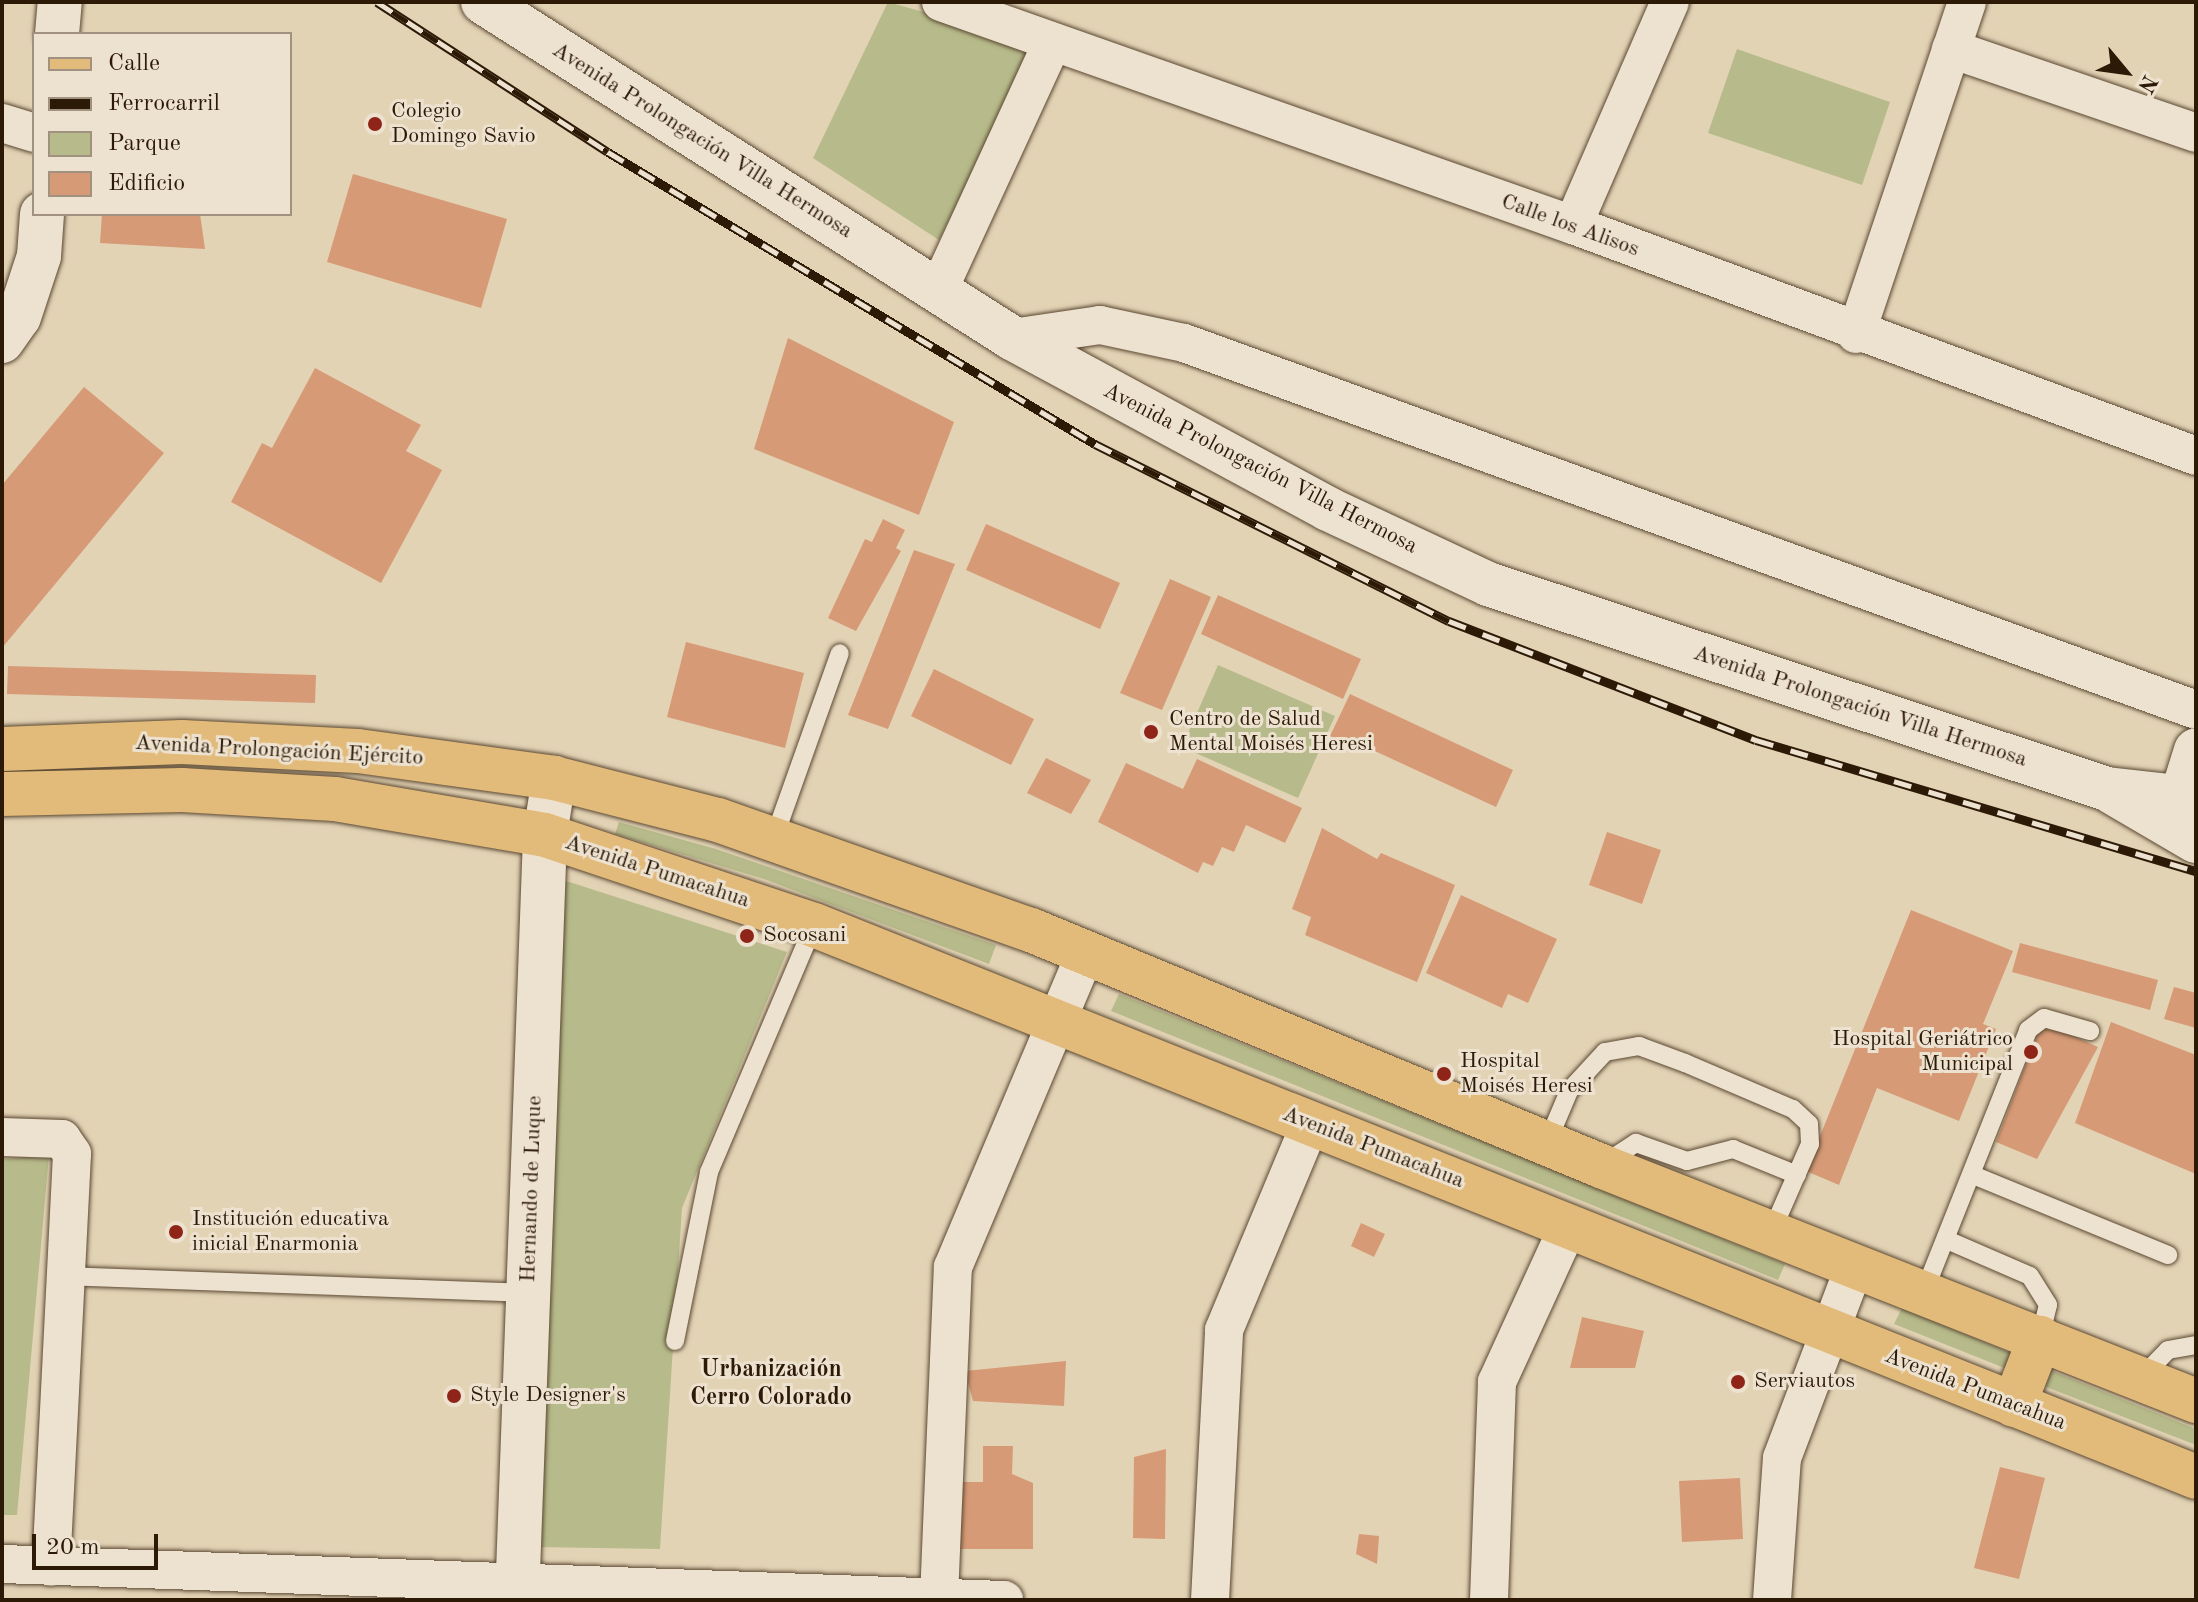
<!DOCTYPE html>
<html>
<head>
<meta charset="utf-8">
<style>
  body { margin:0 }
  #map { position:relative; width:2198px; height:1602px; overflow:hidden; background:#e3d3b5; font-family:"Old Standard TT",serif }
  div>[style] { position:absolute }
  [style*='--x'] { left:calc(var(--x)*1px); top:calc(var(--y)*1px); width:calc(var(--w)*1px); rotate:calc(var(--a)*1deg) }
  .green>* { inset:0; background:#b7bb8b }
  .building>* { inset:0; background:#d79a76 }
  .roads { filter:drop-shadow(0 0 2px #5a4832) drop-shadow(0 0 2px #5a4832) }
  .lane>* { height:18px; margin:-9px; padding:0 9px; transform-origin:9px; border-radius:9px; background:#ede2cf }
  .street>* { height:38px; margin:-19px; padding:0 19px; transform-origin:19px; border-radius:19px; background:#ede2cf }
  .secondary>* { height:44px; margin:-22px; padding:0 22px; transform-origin:22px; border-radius:22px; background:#ede2cf }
  .primary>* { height:44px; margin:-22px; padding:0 22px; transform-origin:22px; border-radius:22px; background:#e2ba7a }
  .rail>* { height:9px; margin-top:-4.5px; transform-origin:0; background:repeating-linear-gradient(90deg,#ede2cf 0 18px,#2c1a07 0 36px); box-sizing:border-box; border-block:2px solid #2c1a07 }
  .dots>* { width:22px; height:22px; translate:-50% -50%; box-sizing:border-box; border:4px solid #ede2cf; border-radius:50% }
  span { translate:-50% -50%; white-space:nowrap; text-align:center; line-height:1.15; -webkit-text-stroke:6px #ede2cf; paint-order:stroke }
  .poi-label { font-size:22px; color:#2c1a07 }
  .left { translate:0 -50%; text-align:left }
  .right { translate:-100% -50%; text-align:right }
  .street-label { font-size:22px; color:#2c1a07 }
  .neighbourhood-label { font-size:24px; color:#2c1a07; font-weight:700 }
  .frame { position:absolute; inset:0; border:4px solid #2c1a07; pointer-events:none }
  .legend { position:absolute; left:32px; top:32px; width:260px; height:184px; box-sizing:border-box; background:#ede2cf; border:2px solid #a0927f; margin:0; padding:10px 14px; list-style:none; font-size:24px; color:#2c1a07 }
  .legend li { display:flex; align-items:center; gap:16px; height:40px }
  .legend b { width:40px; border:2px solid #a0927f }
  .north { position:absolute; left:2086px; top:32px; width:80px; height:80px; -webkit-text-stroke:6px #ede2cf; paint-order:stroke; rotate:119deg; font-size:22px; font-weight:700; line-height:32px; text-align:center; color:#2c1a07 }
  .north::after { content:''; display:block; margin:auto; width:28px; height:36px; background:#2c1a07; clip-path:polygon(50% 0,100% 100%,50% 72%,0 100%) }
  .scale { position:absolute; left:32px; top:1534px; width:126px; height:36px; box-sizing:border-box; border:4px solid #2c1a07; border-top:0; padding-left:10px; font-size:24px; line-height:28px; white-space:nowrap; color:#2c1a07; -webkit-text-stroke:6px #ede2cf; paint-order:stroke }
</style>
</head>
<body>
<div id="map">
  <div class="green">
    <div style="clip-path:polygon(888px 2px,1037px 44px,939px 240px,813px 158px)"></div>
    <div style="clip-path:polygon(1737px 49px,1890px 102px,1862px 185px,1708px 133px)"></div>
    <div style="clip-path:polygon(1218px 665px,1335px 716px,1298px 798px,1182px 747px)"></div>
    <div style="clip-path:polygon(619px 822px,716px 849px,996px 945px,989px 964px,764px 879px,615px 834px)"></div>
    <div style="clip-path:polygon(560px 879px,787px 952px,682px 1208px,660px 1549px,535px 1547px)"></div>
    <div style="clip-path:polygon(1119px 994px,1785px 1264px,1778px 1280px,1111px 1011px)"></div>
    <div style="clip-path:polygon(49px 1155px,17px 1515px,2px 1515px,2px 1159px)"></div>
    <div style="clip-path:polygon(1902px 1308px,2013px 1354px,2007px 1369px,1894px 1324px)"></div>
    <div style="clip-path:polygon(2047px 1369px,2196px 1429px,2196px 1445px,2041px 1385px)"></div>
  </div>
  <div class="building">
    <div style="clip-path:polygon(353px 174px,507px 219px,481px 308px,327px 262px)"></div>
    <div style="clip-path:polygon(102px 214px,200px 214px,205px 249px,100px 243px)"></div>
    <div style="clip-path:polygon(788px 338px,954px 422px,919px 515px,754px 449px)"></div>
    <div style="clip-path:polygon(315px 368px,421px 425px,406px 451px,442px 470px,381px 583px,231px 502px,262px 443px,272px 448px)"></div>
    <div style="clip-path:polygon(84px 387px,164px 453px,2px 648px,2px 485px)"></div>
    <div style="clip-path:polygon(883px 519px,905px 530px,896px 548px,901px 551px,856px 631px,828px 618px,865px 539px,872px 542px)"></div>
    <div style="clip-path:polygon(986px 524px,1120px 583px,1100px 629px,966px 570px)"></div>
    <div style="clip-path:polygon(914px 550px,955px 564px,888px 729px,848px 715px)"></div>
    <div style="clip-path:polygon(1170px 579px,1211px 597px,1162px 710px,1120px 693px)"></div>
    <div style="clip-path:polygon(1218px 595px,1361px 659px,1343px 699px,1201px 634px)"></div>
    <div style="clip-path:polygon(686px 642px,804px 673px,785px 748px,667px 717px)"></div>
    <div style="clip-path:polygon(8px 666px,316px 675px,315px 703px,7px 694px)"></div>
    <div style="clip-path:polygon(934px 669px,1034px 719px,1011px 765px,911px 716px)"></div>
    <div style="clip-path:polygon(1350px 694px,1513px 770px,1496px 807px,1351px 740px,1348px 745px,1330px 736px)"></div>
    <div style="clip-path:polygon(1046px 758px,1091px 780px,1071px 814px,1027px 793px)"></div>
    <div style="clip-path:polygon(1197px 759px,1302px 808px,1285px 843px,1246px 825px,1234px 852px,1222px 847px,1213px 866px,1203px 862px,1198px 873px,1098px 822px,1126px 763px,1183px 789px)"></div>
    <div style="clip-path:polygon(1322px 828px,1377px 859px,1381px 853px,1455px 885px,1417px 982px,1305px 935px,1311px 917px,1292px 909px)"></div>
    <div style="clip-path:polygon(1607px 832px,1661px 850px,1642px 904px,1589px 885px)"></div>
    <div style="clip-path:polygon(1461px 895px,1557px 939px,1528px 1003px,1508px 994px,1502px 1008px,1426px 973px)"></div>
    <div style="clip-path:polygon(1911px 910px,2013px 951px,1983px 1024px,1996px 1029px,1959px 1121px,1877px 1088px,1839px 1185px,1806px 1171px)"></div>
    <div style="clip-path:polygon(2020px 943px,2158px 980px,2150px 1010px,2012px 972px)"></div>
    <div style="clip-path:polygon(2174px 987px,2196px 993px,2196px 1028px,2164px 1019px)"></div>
    <div style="clip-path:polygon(2042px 1022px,2098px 1047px,2037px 1159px,1996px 1142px)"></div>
    <div style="clip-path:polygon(2111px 1022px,2196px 1055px,2196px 1174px,2075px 1123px)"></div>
    <div style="clip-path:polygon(1361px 1223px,1385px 1234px,1374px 1257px,1351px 1246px)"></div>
    <div style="clip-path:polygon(1582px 1317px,1644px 1331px,1635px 1368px,1570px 1368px)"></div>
    <div style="clip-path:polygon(1066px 1361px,1064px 1406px,973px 1401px,965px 1371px)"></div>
    <div style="clip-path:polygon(983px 1446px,1013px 1446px,1012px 1474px,1033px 1483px,1033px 1549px,958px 1549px,959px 1482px,983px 1482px)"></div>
    <div style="clip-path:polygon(1166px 1449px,1165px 1539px,1133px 1538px,1134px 1457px)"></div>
    <div style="clip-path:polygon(2000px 1467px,2045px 1478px,2019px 1579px,1974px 1568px)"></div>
    <div style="clip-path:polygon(1740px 1478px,1743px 1539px,1682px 1542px,1679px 1481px)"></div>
    <div style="clip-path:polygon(1359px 1534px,1379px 1536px,1377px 1564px,1356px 1554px)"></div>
  </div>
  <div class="roads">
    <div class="lane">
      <div style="--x:774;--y:838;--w:196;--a:-70.4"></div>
      <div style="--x:1547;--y:1143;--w:56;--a:-67.1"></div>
      <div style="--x:1569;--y:1091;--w:53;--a:-47.3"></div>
      <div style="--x:1605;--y:1052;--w:35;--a:-10"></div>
      <div style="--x:1639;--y:1046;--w:49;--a:20.3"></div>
      <div style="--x:1685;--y:1063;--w:117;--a:23.1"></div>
      <div style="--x:1793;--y:1109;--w:22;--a:43"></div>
      <div style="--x:1809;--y:1124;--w:20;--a:87"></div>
      <div style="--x:1810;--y:1144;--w:97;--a:113.7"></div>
      <div style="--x:1605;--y:1163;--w:37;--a:-33"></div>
      <div style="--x:1636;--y:1143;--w:54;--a:19.4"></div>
      <div style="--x:1687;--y:1161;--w:48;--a:-14.6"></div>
      <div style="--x:1733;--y:1149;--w:69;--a:22.1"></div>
      <div style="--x:1973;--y:1175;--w:211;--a:22.3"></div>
      <div style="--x:1947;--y:1240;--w:90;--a:23.4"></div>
      <div style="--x:2030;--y:1276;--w:34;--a:58"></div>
      <div style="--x:2048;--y:1305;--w:34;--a:104"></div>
      <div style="--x:65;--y:1276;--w:463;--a:2.1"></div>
      <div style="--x:1924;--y:1292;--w:282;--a:-68.3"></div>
      <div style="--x:2028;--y:1030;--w:20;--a:-37"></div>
      <div style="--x:2044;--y:1018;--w:48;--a:15.8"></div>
      <div style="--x:675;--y:1341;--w:172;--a:-78.6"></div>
      <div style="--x:709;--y:1172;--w:268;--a:-67"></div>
      <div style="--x:2140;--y:1379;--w:40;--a:-46"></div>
      <div style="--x:2168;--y:1350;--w:28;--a:-10"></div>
    </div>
    <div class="street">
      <div style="--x:941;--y:2;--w:670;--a:19.44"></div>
      <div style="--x:1573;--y:225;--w:664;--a:20.34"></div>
      <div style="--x:1951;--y:49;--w:259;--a:18.9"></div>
      <div style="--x:2;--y:123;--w:34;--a:17"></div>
      <div style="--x:1573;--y:225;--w:243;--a:-66.5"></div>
      <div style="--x:938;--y:291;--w:271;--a:-65.3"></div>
      <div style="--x:1856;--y:334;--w:350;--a:-71.5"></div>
      <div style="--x:1012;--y:338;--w:89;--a:-8.4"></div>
      <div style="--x:1100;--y:325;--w:86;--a:12.1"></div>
      <div style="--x:1184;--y:343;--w:1076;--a:19.93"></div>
      <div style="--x:2;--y:1137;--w:60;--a:1.9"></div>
      <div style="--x:62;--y:1139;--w:18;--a:56"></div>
      <div style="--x:72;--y:1154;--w:413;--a:92.9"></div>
      <div style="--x:2;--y:1564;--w:1003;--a:2.06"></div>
      <div style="--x:939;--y:1598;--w:331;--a:-87.6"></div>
      <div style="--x:953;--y:1267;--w:342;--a:-67.1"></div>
      <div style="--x:1210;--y:1600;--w:270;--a:-87"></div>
      <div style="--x:1224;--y:1330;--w:223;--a:-67.3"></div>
      <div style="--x:1489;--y:1600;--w:218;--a:-87.9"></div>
      <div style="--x:1497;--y:1382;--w:173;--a:-65.4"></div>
      <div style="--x:1772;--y:1600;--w:142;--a:-86"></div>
      <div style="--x:1782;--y:1458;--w:204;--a:-69.3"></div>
    </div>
    <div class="secondary">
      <div style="--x:483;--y:2;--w:627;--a:32.42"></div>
      <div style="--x:1012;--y:338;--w:359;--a:28.4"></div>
      <div style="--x:1328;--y:509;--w:177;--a:25.1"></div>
      <div style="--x:1488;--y:584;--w:652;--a:18.32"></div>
      <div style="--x:2107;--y:789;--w:90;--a:6.4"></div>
      <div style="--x:57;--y:34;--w:32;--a:-85"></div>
      <div style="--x:2;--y:341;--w:29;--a:-55"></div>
      <div style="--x:19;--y:317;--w:64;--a:-71.8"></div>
      <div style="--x:39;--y:256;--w:42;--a:-85.9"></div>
      <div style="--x:2112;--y:792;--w:97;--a:30.3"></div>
      <div style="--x:2173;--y:824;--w:77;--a:-72.7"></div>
      <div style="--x:517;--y:1600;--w:766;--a:-87.9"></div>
      <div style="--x:545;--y:835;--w:58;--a:-81"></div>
    </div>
    <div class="primary">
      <div style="--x:2;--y:749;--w:180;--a:-2.2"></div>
      <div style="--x:182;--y:742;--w:176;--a:2.9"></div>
      <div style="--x:358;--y:751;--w:198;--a:7.8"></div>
      <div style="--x:554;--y:778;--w:169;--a:14.4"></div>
      <div style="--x:718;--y:820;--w:332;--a:19.4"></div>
      <div style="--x:1031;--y:930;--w:617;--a:22.49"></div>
      <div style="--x:1601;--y:1166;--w:640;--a:21.55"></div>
      <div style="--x:2;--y:794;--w:180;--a:-1.3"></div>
      <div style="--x:182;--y:790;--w:153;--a:3.4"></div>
      <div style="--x:335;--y:799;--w:213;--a:9.7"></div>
      <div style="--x:545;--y:835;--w:284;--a:18.5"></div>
      <div style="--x:814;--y:925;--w:1488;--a:21.77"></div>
      <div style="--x:2014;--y:1405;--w:72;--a:-68.8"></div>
    </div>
  </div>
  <div class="rail">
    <div style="--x:377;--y:2;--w:275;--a:33"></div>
    <div style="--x:608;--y:152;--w:568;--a:30.95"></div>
    <div style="--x:1095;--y:444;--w:396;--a:26.6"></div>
    <div style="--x:1449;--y:621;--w:329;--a:21.2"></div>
    <div style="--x:1756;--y:740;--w:459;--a:16.6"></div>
  </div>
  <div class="dots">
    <div style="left:375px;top:124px;background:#8f2418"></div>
    <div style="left:1151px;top:732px;background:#8f2418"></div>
    <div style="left:747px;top:936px;background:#8f2418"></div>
    <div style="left:2031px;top:1052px;background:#8f2418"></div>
    <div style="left:1444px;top:1074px;background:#8f2418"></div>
    <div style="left:176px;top:1232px;background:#8f2418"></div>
    <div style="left:1738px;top:1382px;background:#8f2418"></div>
    <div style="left:454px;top:1396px;background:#8f2418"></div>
  </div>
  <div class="poi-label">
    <span class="left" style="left:391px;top:124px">Colegio<br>Domingo Savio</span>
    <span class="left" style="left:1169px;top:732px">Centro de Salud<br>Mental Moisés Heresi</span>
    <span class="left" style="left:763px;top:936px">Socosani</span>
    <span class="right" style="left:2013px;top:1052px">Hospital Geriátrico<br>Municipal</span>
    <span class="left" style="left:1460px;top:1074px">Hospital<br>Moisés Heresi</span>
    <span class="left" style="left:192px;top:1232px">Institución educativa<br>inicial Enarmonia</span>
    <span class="left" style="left:1754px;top:1382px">Serviautos</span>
    <span class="left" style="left:470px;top:1396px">Style Designer's</span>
  </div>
  <div class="street-label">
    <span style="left:702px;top:141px;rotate:32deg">Avenida Prolongación Villa Hermosa</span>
    <span style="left:1570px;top:226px;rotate:20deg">Calle los Alisos</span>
    <span style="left:1260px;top:469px;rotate:27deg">Avenida Prolongación Villa Hermosa</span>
    <span style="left:1860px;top:707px;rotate:18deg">Avenida Prolongación Villa Hermosa</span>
    <span style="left:279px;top:751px;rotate:3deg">Avenida Prolongación Ejército</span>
    <span style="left:657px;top:872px;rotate:18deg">Avenida Pumacahua</span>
    <span style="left:1373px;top:1148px;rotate:21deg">Avenida Pumacahua</span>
    <span style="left:532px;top:1189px;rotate:-88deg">Hernando de Luque</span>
    <span style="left:1975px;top:1390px;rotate:21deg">Avenida Pumacahua</span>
  </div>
  <div class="neighbourhood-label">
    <span style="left:771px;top:1385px">Urbanización<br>Cerro Colorado</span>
  </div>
  <div class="frame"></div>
  <ul class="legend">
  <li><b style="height:10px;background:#e2ba7a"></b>Calle</li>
  <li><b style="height:10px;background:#2c1a07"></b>Ferrocarril</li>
  <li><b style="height:22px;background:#b7bb8b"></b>Parque</li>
  <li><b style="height:22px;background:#d79a76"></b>Edificio</li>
  </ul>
  <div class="north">N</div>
  <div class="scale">20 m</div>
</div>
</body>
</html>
